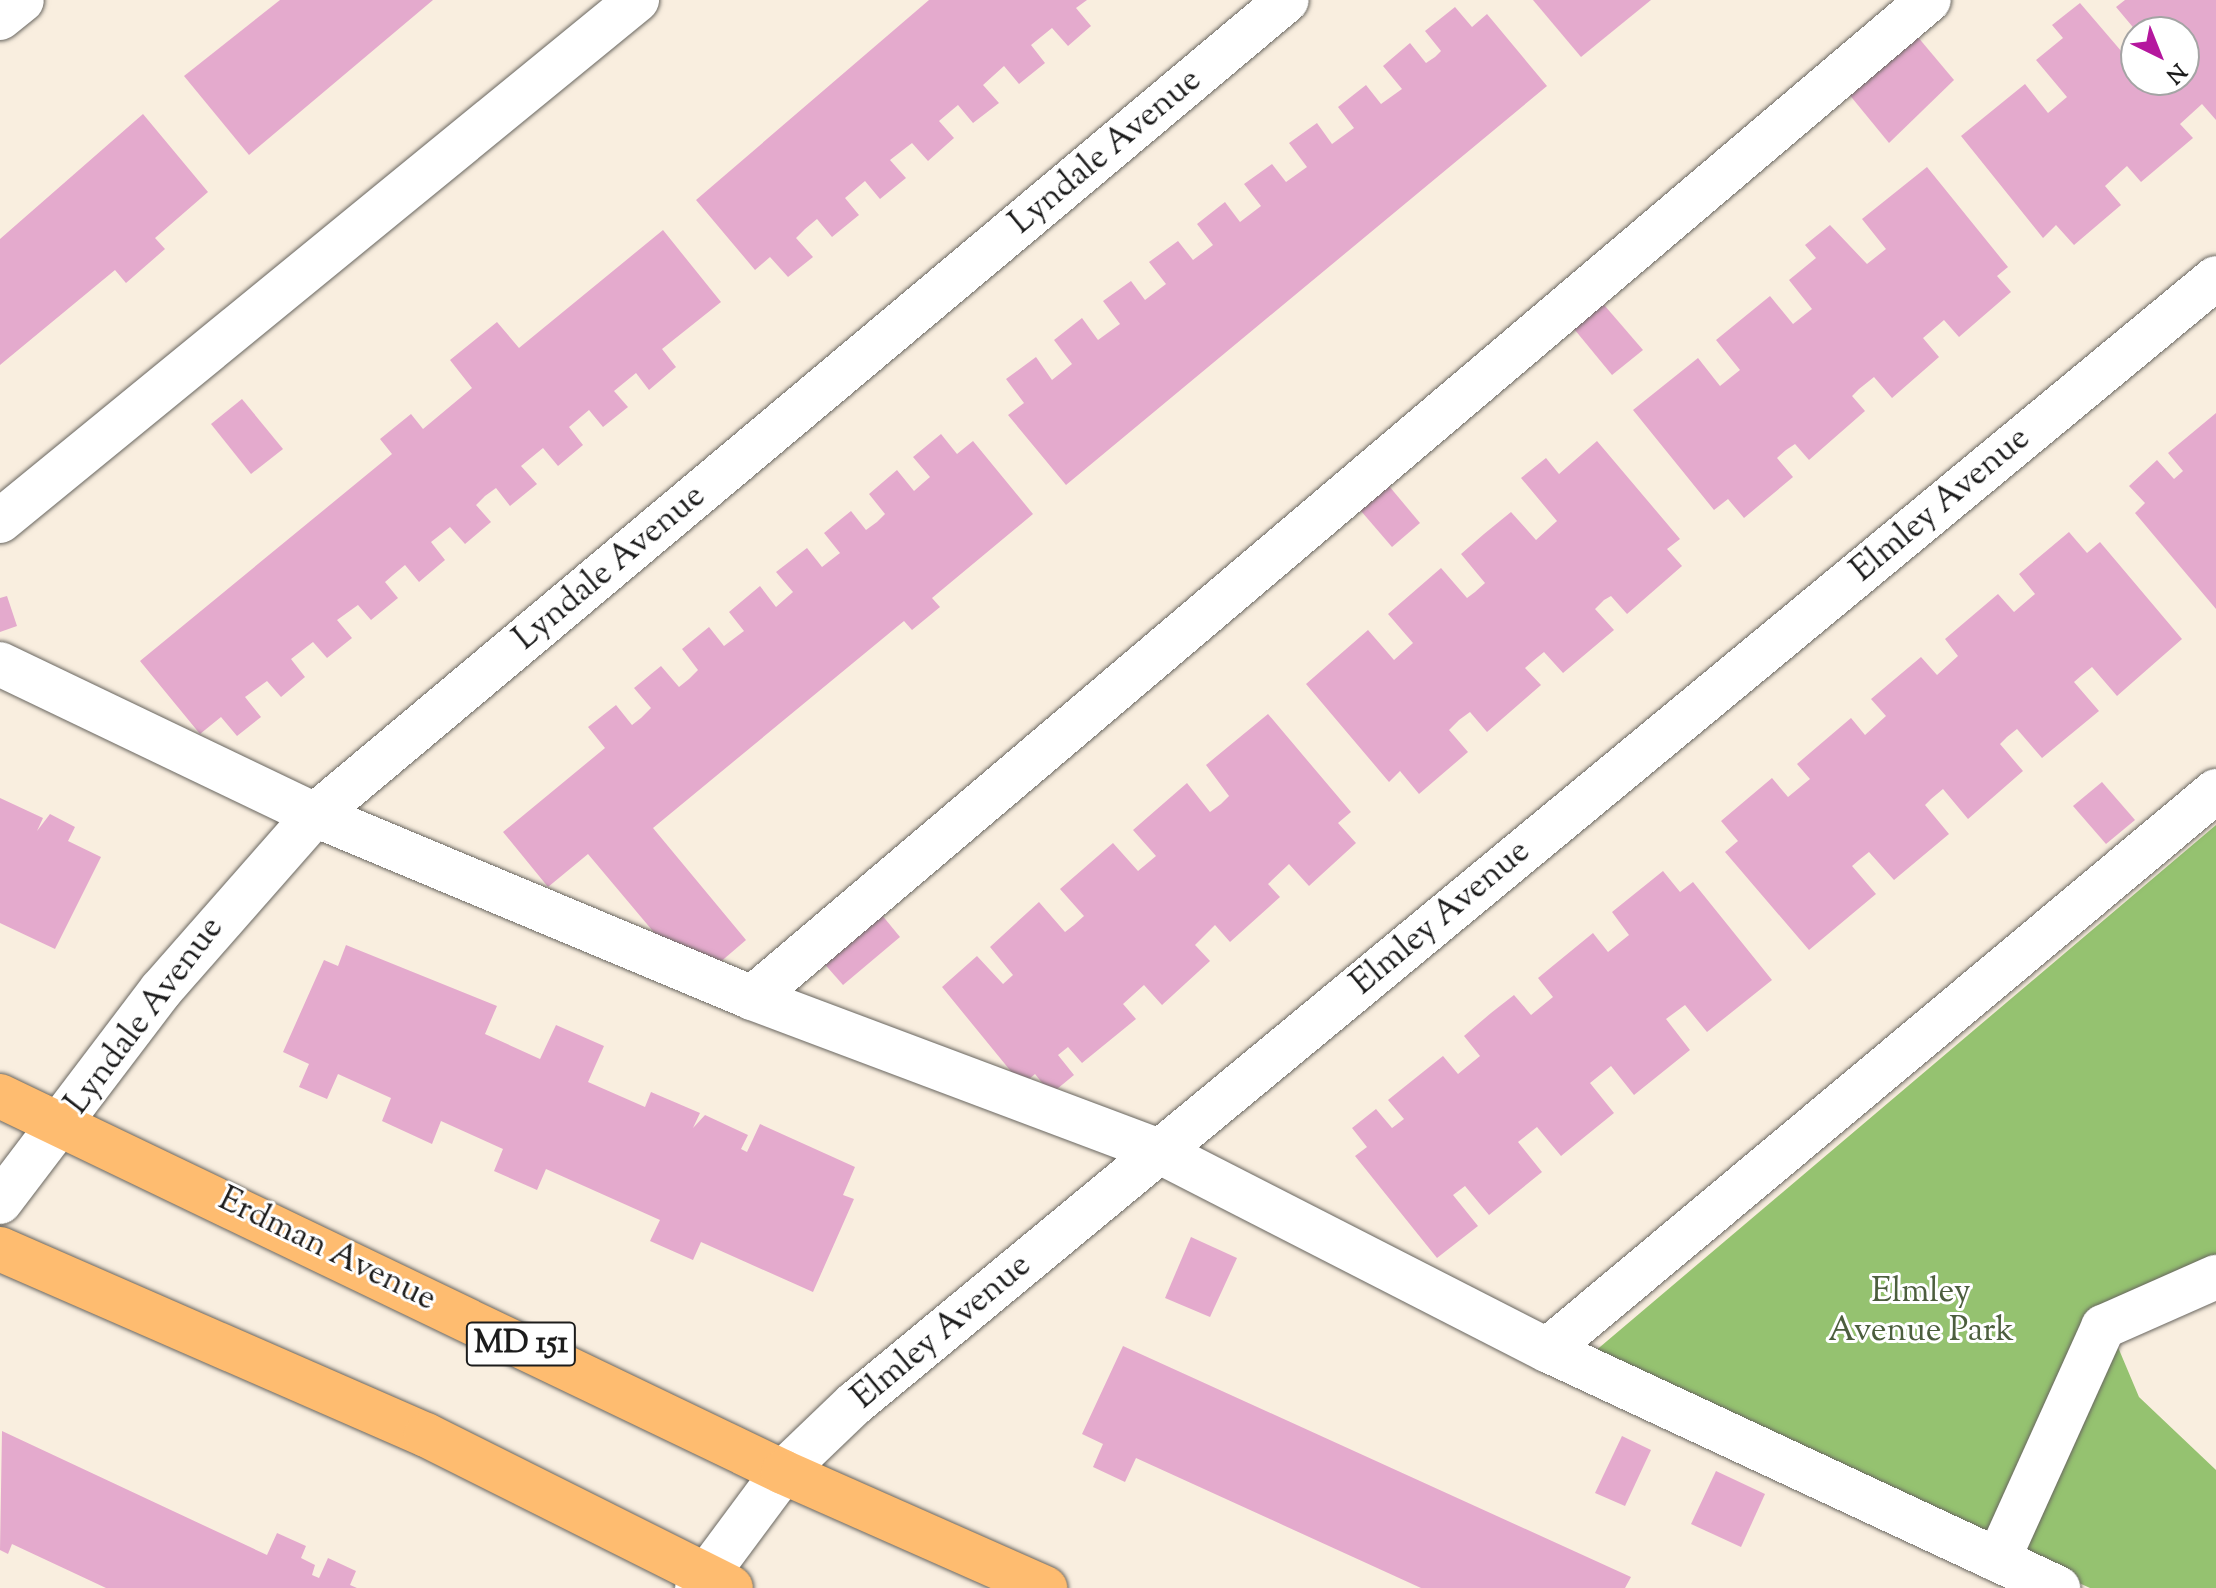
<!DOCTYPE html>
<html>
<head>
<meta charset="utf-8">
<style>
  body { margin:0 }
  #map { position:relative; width:2216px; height:1588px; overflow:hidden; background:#f9eedf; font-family:"Sorts Mill Goudy",serif }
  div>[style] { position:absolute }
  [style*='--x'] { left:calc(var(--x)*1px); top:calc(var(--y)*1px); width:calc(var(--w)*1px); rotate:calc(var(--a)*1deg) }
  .green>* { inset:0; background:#95c270 }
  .building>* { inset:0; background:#e4aacd }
  .roads { filter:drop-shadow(0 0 2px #696660) drop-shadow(0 0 2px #696660) }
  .minor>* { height:44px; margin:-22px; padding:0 22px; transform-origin:22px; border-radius:22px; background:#fff }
  .major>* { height:44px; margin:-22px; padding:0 22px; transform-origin:22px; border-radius:22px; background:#febc70 }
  span { translate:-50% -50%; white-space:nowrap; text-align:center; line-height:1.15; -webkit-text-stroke:6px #fff; paint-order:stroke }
  .shield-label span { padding:2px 6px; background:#fff; border:2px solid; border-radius:6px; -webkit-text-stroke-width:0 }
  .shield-label { font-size:32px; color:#1c1c1c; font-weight:700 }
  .street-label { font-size:34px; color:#1c1c1c }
  .park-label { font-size:34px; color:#4c5e3e }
  .north { position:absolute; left:2120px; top:16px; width:80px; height:80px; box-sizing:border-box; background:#fff; border:2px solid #a4a4a4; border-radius:50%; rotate:137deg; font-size:22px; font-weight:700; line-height:32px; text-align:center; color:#1c1c1c }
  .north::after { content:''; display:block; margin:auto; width:28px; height:36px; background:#b5179e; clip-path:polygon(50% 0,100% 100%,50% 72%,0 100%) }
</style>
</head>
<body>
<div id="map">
  <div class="green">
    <div style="clip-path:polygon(2216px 825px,2216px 1264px,2104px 1314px,2139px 1397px,2216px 1470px,2216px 1588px,2090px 1588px,1587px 1358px)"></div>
  </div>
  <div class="building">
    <div style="clip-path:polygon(280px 0,433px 0,249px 155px,184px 76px)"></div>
    <div style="clip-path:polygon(929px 0,1087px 0,1076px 8px,1091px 26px,1068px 46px,1052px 28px,1031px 45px,1045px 63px,1019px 84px,1004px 66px,983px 85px,999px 103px,973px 123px,958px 105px,939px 121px,954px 138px,928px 161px,912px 143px,890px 160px,906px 178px,880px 199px,865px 181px,845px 198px,859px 215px,832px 237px,817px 219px,805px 229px,796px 238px,813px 257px,788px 277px,770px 257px,755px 270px,696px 200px)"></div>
    <div style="clip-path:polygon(1533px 0,1651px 0,1581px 57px)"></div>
    <div style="clip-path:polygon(2125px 0,2216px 0,2216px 120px,2202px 104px,2180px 124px,2193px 138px,2141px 182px,2127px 166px,2105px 186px,2121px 205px,2074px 245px,2056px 225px,2043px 238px,1961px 136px,2025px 84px,2048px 113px,2067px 97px,2036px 60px,2063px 38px,2052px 25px,2080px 3px,2122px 52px,2136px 41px,2136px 80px,2184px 80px,2184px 32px,2137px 32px,2116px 7px)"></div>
    <div style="clip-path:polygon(1455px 7px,1472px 27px,1487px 14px,1547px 86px,1066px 485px,1008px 415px,1024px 403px,1006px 379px,1036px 357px,1052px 380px,1072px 364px,1054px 340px,1082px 318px,1098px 340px,1120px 324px,1103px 301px,1131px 281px,1145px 300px,1166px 284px,1149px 262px,1178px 241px,1193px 260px,1213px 245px,1197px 224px,1225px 202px,1240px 222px,1261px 206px,1244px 184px,1272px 164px,1286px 182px,1307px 167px,1289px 143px,1317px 123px,1332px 144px,1354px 128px,1338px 107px,1366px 85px,1381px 104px,1402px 89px,1383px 66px,1410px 43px,1426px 63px,1435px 57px,1441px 51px,1425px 31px)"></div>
    <div style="clip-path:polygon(1917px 36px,1954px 80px,1889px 143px,1848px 93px)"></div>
    <div style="clip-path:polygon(143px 114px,208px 192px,155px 238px,165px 249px,126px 283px,115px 270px,0 365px,0 239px)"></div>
    <div style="clip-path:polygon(1927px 167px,2008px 267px,1997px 276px,2011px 292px,1959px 337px,1944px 320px,1923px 338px,1939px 357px,1892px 398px,1874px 377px,1859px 389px,1852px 396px,1865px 411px,1809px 460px,1795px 444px,1786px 450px,1777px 458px,1793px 477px,1744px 518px,1728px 499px,1714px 510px,1633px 410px,1698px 358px,1720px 386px,1740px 370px,1716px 340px,1770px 296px,1793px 324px,1812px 309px,1789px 280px,1816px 258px,1805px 245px,1830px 225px,1867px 264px,1886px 249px,1862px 219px)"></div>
    <div style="clip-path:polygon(663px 230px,721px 302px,662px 349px,676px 367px,649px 390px,636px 373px,614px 391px,628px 407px,603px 427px,589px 410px,569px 427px,583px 445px,558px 466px,543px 448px,521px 466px,537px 484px,510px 506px,496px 488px,485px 496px,476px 505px,491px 522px,465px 544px,450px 527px,431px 542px,445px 560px,419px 582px,405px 565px,393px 575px,385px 582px,398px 598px,371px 620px,358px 605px,337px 620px,352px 638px,327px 658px,313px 642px,291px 659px,305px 677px,281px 697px,267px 681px,245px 697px,261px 717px,237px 736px,221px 717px,200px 734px,140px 661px,392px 454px,380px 439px,411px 414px,423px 429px,472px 388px,450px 360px,497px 322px,519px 348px)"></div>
    <div style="clip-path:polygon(1599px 299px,1643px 350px,1612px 375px,1570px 324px)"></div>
    <div style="clip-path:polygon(242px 399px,283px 449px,251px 474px,211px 424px)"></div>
    <div style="clip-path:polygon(2216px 413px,2216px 609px,2135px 513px,2145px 503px,2129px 486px,2157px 460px,2174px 479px,2183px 471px,2168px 453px)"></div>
    <div style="clip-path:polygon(941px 434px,957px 454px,973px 441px,1033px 514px,932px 598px,940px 607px,912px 630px,904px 621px,653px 828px,746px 940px,718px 964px,657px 936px,588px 854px,548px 887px,503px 832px,605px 748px,588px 727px,616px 705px,632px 725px,641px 718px,651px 708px,634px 688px,661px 666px,679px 687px,689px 679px,698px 670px,682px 649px,709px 627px,724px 646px,744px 631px,729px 612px,760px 586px,776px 607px,793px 592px,776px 572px,807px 548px,822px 567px,840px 553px,824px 533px,851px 511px,866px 530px,877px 522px,885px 514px,869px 494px,897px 470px,914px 491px,923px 483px,930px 477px,913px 457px)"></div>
    <div style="clip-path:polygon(1597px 441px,1680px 539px,1667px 549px,1682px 566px,1627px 614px,1611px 596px,1604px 600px,1595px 609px,1614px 630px,1563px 673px,1544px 652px,1533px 661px,1525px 668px,1541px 685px,1487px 732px,1470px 712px,1459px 720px,1449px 730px,1468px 752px,1419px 794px,1400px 771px,1389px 782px,1306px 684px,1368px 630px,1394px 660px,1413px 643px,1388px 614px,1441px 568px,1467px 598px,1475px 592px,1485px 583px,1461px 554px,1484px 534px,1511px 512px,1536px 540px,1557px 521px,1521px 478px,1546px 458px,1559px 474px)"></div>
    <div style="clip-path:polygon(1384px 480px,1420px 523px,1392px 547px,1355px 504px)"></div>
    <div style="clip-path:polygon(2069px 532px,2087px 553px,2100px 542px,2182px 639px,2117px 696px,2092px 667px,2082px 675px,2074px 682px,2099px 711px,2042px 758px,2017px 729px,2007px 737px,2000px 744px,2023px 771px,1968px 819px,1943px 789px,1931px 799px,1925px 805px,1949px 834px,1894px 880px,1869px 852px,1859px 860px,1852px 866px,1876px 894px,1809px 950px,1725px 852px,1738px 841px,1721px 821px,1772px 778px,1788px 797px,1810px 779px,1797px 764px,1851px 718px,1865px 735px,1886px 716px,1871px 699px,1921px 657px,1937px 675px,1958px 656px,1945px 639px,1998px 594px,2014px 612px,2035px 594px,2019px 574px)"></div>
    <div style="clip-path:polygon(7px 596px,17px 626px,0 632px,0 598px)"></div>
    <div style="clip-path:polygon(1268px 714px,1351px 812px,1338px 823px,1356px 843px,1309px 886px,1289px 864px,1268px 884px,1280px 897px,1230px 942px,1215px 925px,1195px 945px,1210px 961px,1162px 1005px,1144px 985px,1123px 1004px,1136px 1019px,1082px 1063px,1068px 1047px,1058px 1055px,1074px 1075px,1051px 1094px,1035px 1074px,1022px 1085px,942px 987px,977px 956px,1003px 984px,1013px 975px,990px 947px,1039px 902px,1065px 932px,1074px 925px,1084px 916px,1060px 889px,1113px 843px,1138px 871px,1156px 856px,1133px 830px,1187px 783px,1210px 812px,1221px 804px,1229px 796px,1206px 765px)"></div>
    <div style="clip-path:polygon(2102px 782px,2135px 820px,2106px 844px,2073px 806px)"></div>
    <div style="clip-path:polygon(0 798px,43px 818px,37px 831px,50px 814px,75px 827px,68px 841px,101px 857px,55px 949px,0 923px)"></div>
    <div style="clip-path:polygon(1663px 871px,1680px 892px,1693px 882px,1772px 980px,1707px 1032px,1685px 1005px,1666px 1019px,1690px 1050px,1634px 1095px,1611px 1066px,1590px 1083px,1614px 1113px,1561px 1156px,1537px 1127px,1518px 1142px,1542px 1172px,1489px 1215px,1465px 1186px,1453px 1195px,1478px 1226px,1437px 1258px,1355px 1156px,1367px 1147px,1352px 1128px,1376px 1109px,1392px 1128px,1404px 1119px,1388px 1100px,1443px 1056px,1458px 1074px,1480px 1056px,1464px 1036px,1491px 1013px,1514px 995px,1531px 1015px,1553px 997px,1538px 978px,1593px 933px,1608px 952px,1629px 935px,1612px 912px)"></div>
    <div style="clip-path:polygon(872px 903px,900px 937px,843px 985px,814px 952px)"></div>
    <div style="clip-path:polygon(346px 945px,497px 1006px,485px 1034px,540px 1059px,556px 1025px,604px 1046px,588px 1082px,645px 1107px,651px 1092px,700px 1113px,693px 1128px,705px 1115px,748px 1135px,741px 1149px,747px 1152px,760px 1124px,855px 1167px,843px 1195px,854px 1199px,813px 1292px,701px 1242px,693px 1260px,650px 1241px,660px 1220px,546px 1169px,537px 1190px,494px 1171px,503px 1149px,441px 1121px,432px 1144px,382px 1121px,391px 1098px,338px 1074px,327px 1099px,299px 1087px,309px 1064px,283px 1052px,324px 960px,338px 966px)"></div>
    <div style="clip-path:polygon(1191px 1237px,1237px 1258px,1210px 1317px,1165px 1298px)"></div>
    <div style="clip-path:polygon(1123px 1346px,1631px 1577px,1625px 1588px,1421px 1588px,1136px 1458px,1125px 1482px,1093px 1467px,1103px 1444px,1082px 1434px)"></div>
    <div style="clip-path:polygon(2px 1431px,267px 1555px,277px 1533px,306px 1546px,301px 1558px,315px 1565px,312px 1575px,319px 1578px,328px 1558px,356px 1571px,350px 1585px,357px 1588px,106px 1588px,12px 1544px,8px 1554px,0 1550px)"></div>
    <div style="clip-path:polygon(1622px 1436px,1651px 1450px,1625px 1506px,1595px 1493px)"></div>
    <div style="clip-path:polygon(1716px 1471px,1765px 1494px,1741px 1547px,1691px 1524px)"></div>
  </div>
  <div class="roads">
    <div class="minor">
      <div style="--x:0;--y:18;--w:28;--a:-39"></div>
      <div style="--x:0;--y:521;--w:823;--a:-39.28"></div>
      <div style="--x:0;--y:664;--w:349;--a:25.6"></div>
      <div style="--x:315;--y:815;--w:474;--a:22.7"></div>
      <div style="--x:752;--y:998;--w:434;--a:20.6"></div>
      <div style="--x:1158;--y:1151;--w:437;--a:27.1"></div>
      <div style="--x:1547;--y:1350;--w:564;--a:24.97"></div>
      <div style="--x:752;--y:998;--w:1543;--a:-40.3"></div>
      <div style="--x:0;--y:1202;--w:266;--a:-52.8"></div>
      <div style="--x:161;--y:990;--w:233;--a:-48.7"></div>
      <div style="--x:315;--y:815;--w:1268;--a:-39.98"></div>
      <div style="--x:1547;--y:1350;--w:872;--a:-39.88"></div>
      <div style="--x:1998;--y:1560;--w:256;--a:-65.7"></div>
      <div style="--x:2103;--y:1327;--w:124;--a:-23.9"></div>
      <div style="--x:697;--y:1588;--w:144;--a:-53.4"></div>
      <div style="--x:783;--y:1472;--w:98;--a:-43.8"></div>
      <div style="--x:854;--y:1404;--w:1767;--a:-39.58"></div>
    </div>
    <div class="major">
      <div style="--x:0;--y:1096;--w:869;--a:25.65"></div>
      <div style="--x:783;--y:1472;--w:287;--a:23.9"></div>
      <div style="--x:0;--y:1249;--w:465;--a:23.6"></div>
      <div style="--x:426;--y:1435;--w:341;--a:26.6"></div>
    </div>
  </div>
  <div class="shield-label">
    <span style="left:521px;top:1344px">MD 151</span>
  </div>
  <div class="street-label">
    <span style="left:1106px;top:152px;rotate:-40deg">Lyndale Avenue</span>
    <span style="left:1941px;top:505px;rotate:-40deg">Elmley Avenue</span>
    <span style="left:610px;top:568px;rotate:-40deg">Lyndale Avenue</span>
    <span style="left:1441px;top:918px;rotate:-40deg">Elmley Avenue</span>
    <span style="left:145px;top:1016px;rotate:-53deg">Lyndale Avenue</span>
    <span style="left:327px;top:1250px;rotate:26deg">Erdman Avenue</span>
    <span style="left:942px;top:1332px;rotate:-40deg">Elmley Avenue</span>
  </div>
  <div class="park-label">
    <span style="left:1921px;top:1312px">Elmley<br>Avenue Park</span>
  </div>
  <div class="north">N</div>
</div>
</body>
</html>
